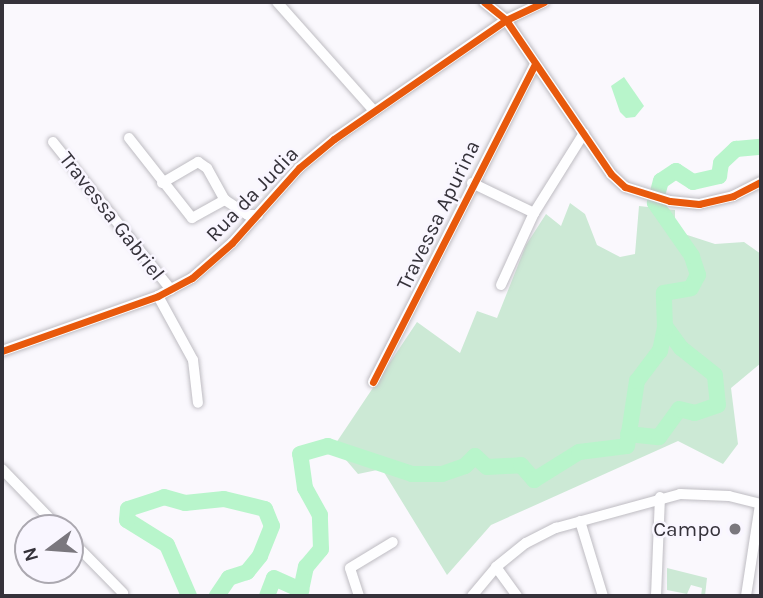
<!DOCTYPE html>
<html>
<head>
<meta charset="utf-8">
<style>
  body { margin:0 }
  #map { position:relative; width:763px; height:598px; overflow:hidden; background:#faf8fd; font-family:Karla,sans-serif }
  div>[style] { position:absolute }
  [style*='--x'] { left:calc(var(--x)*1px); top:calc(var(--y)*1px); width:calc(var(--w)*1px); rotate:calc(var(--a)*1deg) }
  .green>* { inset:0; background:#cce9d5 }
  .water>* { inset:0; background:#b8f5cb }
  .river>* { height:16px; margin:-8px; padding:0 8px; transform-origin:8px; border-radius:8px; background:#b8f5cb }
  .roads { filter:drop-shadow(0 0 2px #bebcc2) drop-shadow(0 0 2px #bebcc2) }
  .minor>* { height:10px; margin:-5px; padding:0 5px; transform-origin:5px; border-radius:5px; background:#fefeff }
  .cycleway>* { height:7px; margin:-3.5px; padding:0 3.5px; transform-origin:3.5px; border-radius:3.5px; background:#e8590c }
  .dots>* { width:19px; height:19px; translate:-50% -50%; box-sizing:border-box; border:4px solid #f9f6ff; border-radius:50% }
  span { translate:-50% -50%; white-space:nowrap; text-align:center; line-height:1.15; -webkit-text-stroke:5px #f9f6ff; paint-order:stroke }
  .street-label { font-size:21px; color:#35323a }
  .poi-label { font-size:21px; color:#35323a }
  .right { translate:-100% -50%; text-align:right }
  .frame { position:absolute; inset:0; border:4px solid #35323a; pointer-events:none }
  .north { position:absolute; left:14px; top:514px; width:70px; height:70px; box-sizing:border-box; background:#f9f6ff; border:2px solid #aba8b0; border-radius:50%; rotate:254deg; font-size:19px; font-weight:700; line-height:28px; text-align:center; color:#35323a }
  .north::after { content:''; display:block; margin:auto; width:24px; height:32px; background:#7a777e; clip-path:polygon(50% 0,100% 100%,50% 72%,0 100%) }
</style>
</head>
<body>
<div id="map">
  <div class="green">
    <div style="clip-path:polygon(570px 203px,585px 214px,597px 245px,620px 257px,635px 254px,639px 206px,675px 210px,675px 231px,715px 244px,744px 242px,761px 254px,761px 363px,731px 388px,738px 444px,723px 464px,678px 441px,491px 525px,447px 575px,382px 469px,358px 474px,334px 446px,417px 322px,460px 353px,477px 311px,497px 318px,526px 245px,546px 214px,561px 226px)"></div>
    <div style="clip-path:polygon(667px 568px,707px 578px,705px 596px,701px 596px,702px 588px,691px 585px,687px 594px,667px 590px)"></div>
  </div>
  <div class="water">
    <div style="clip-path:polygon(624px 77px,644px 106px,635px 117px,626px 118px,620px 112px,611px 86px)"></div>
  </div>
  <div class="river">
    <div style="--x:628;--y:434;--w:31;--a:6"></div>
    <div style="--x:659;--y:437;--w:34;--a:-54"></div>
    <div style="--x:679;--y:409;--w:16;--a:14"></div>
    <div style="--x:695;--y:413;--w:24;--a:-19"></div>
    <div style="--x:718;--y:405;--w:30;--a:-96"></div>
    <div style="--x:715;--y:375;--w:43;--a:-141.5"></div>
    <div style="--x:681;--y:348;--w:27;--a:-126"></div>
    <div style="--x:189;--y:596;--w:56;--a:-113.3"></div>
    <div style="--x:167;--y:545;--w:47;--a:-148"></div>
    <div style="--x:127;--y:520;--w:11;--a:-85"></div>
    <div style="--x:128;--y:509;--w:38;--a:-18"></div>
    <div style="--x:164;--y:497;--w:22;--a:16"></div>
    <div style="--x:185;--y:503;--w:39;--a:-6"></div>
    <div style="--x:224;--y:499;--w:42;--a:13.7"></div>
    <div style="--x:265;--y:509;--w:18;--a:68"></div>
    <div style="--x:272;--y:526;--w:32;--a:112"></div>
    <div style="--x:260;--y:556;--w:21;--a:129"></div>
    <div style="--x:247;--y:572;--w:19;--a:162"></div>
    <div style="--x:229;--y:578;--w:22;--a:124"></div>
    <div style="--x:267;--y:596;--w:19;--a:-69"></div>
    <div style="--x:274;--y:578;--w:30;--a:24"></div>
    <div style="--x:301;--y:590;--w:24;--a:-78"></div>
    <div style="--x:306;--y:567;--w:23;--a:-50"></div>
    <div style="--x:321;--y:549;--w:34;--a:-92"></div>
    <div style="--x:320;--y:515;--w:31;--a:-119"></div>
    <div style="--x:305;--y:488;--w:34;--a:-98"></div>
    <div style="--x:300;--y:454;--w:29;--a:-16"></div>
    <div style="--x:328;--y:446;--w:89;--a:18.4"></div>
    <div style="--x:412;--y:474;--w:30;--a:0"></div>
    <div style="--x:442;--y:474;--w:24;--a:-19"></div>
    <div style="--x:465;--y:466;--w:14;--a:-45"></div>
    <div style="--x:475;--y:456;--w:16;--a:43"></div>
    <div style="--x:487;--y:467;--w:34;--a:-3"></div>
    <div style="--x:521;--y:465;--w:20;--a:49"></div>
    <div style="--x:534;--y:480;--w:53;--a:-31.9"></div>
    <div style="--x:579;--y:452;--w:48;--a:-7.1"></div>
    <div style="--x:627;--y:446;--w:66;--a:-81.3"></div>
    <div style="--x:637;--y:381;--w:38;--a:-53"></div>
    <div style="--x:660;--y:351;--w:24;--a:-78"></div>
    <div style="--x:665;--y:328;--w:35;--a:-92"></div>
    <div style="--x:664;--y:293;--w:27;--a:-10"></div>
    <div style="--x:691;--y:288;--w:15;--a:-62"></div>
    <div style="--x:698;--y:275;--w:20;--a:-108"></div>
    <div style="--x:692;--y:256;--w:65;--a:-124.9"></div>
    <div style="--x:655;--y:203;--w:23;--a:-75"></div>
    <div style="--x:661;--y:181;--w:18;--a:-34"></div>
    <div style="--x:676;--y:171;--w:20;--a:33"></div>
    <div style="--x:693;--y:182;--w:27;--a:-13"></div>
    <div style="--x:719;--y:176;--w:13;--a:-81"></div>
    <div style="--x:721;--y:163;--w:21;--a:-43"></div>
    <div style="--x:736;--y:149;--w:25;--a:-5"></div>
  </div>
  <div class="roads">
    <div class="minor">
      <div style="--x:277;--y:2;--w:146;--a:48.3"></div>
      <div style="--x:484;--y:2;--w:28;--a:39"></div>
      <div style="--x:506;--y:20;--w:186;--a:55.7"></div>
      <div style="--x:611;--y:174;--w:19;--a:43"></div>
      <div style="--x:625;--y:187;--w:47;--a:17.3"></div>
      <div style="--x:670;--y:201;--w:29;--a:6"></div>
      <div style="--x:699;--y:204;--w:35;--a:-13"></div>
      <div style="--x:733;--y:196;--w:31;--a:-27"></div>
      <div style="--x:129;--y:138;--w:102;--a:51.8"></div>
      <div style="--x:192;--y:218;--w:38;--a:-29"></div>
      <div style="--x:53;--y:142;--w:189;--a:51.4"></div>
      <div style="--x:162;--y:183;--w:42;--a:-30.3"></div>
      <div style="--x:198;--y:162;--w:11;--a:34"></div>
      <div style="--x:207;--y:168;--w:37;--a:61"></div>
      <div style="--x:472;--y:183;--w:69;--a:25.8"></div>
      <div style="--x:225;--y:200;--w:27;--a:33"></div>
      <div style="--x:248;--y:215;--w:10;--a:0"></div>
      <div style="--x:501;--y:285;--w:79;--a:-65.4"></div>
      <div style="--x:534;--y:213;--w:94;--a:-58"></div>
      <div style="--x:158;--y:296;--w:73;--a:61.3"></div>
      <div style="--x:193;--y:360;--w:43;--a:83.4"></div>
      <div style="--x:2;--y:351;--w:165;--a:-19.4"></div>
      <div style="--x:158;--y:296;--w:38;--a:-28"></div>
      <div style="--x:192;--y:278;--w:53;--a:-41.2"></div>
      <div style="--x:232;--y:243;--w:101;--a:-48.2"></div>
      <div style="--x:299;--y:168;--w:45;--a:-39.6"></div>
      <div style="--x:334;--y:139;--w:209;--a:-34.7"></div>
      <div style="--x:506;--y:20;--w:42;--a:-25.3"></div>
      <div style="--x:373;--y:382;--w:357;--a:-63"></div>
      <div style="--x:2;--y:469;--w:82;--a:46"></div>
      <div style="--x:580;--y:521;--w:78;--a:73"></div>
      <div style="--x:70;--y:539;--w:76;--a:45.5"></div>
      <div style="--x:496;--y:567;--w:36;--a:54"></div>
      <div style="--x:359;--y:596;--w:29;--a:-108"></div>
      <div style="--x:350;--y:568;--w:50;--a:-31.2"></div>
      <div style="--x:472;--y:596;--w:38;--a:-50"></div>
      <div style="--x:496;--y:567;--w:38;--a:-39"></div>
      <div style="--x:526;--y:543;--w:34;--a:-27"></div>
      <div style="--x:556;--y:528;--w:129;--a:-15.3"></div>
      <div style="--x:680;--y:494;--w:49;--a:2.3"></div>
      <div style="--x:729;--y:496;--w:33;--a:14"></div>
      <div style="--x:656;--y:596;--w:99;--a:-87.7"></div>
      <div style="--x:746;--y:596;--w:93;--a:-81.3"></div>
    </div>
  </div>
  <div class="cycleway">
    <div style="--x:484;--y:2;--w:28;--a:39"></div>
    <div style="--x:506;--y:20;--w:186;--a:55.7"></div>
    <div style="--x:611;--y:174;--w:19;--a:43"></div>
    <div style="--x:625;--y:187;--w:47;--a:17.3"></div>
    <div style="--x:670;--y:201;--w:29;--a:6"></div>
    <div style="--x:699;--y:204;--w:35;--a:-13"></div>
    <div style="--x:733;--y:196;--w:31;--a:-27"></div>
    <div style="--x:2;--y:351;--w:165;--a:-19.4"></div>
    <div style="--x:158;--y:296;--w:38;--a:-28"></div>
    <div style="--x:192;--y:278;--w:53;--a:-41.2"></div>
    <div style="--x:232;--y:243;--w:101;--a:-48.2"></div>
    <div style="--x:299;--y:168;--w:45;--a:-39.6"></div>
    <div style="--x:334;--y:139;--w:209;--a:-34.7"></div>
    <div style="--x:506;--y:20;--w:42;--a:-25.3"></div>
    <div style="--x:373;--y:382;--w:357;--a:-63"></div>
  </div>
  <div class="dots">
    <div style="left:735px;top:529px;background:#7a777e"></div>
  </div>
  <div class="street-label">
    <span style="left:252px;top:194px;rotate:-46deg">Rua da Judia</span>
    <span style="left:438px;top:215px;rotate:-64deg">Travessa Apurina</span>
    <span style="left:112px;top:216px;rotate:52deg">Travessa Gabriel</span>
  </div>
  <div class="poi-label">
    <span class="right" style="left:721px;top:529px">Campo</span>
  </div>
  <div class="frame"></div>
  <div class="north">N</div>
</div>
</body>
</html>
